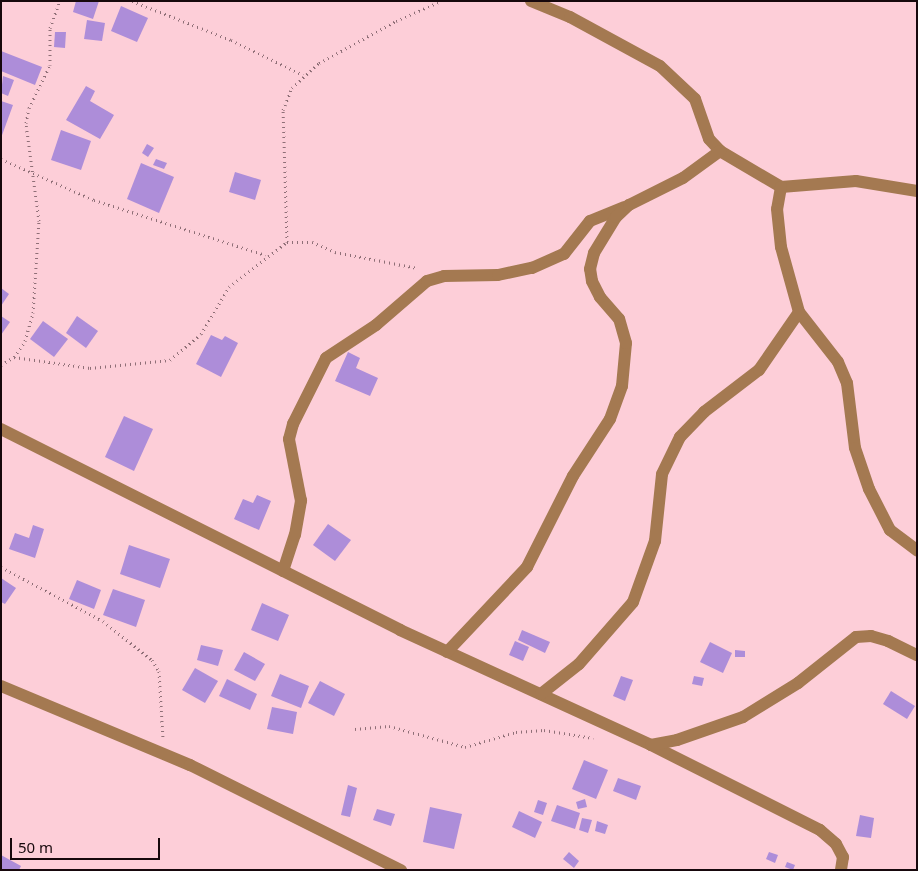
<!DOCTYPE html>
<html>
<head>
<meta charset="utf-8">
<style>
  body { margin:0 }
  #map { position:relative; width:918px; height:871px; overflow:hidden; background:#fdced8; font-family:"Noto Sans",sans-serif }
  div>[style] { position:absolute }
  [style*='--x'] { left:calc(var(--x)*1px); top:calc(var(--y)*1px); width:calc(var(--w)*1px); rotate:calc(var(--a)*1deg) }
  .building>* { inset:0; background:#ad8dd9 }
  .path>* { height:3px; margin-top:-1.5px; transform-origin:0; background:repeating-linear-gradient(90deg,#8f6f77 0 1px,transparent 0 5px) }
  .minor>* { height:12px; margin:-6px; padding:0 6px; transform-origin:6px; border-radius:6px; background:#a47951 }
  span { translate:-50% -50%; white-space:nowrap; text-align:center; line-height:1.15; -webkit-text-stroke:4.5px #fdced8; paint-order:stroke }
  .frame { position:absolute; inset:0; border:2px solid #17080c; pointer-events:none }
  .scale { position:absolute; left:10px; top:838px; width:150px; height:22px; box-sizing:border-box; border:2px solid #17080c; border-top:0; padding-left:6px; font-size:15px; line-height:18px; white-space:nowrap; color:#17080c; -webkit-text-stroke:4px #fdced8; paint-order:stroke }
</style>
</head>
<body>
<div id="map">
  <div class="building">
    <div style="clip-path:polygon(76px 1px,99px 1px,93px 19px,73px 12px)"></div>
    <div style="clip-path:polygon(121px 6px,148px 18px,137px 42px,111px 31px)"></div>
    <div style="clip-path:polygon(87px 20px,105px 23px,102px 41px,84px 39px)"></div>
    <div style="clip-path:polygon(55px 32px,66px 32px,65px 48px,54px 47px)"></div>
    <div style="clip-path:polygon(1px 51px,42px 67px,35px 85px,1px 71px)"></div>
    <div style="clip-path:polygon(3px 76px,14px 80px,8px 96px,1px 93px)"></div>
    <div style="clip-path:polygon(86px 86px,95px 91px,90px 101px,114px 115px,100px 139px,66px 120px)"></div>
    <div style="clip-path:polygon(1px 101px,13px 105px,1px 138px)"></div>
    <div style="clip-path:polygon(61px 130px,91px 141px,81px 170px,51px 160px)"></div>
    <div style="clip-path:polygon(147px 144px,154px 148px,148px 157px,142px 153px)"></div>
    <div style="clip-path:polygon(156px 159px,167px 163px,164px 169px,153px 165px)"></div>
    <div style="clip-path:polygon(141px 163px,174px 177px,159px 213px,127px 199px)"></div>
    <div style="clip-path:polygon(235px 172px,261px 180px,255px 200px,229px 192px)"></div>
    <div style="clip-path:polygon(1px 288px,9px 294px,1px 306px)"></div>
    <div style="clip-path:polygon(1px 316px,10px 322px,1px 335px)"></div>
    <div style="clip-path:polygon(77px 316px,98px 331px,86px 348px,66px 333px)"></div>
    <div style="clip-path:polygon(43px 321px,68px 339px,54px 357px,30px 339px)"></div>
    <div style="clip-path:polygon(211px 335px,222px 340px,225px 336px,238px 343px,221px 377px,196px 364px)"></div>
    <div style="clip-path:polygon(348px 352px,360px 358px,356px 368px,378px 378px,370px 396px,335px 381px)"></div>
    <div style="clip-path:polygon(124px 416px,153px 429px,134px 471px,105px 457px)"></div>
    <div style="clip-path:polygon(257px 495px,271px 501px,259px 530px,234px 519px,243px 499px,253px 503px)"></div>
    <div style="clip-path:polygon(328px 524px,351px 540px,335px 561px,313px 545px)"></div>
    <div style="clip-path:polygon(33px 525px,44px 529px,35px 558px,9px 549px,15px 533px,29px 538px)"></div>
    <div style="clip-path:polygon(129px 545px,170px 559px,160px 588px,120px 574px)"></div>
    <div style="clip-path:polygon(1px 578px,16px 588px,5px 604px,1px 602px)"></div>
    <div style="clip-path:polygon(77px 580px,101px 590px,94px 609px,69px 599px)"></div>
    <div style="clip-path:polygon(113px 589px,145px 600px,136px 627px,103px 615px)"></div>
    <div style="clip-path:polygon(262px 603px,289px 615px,278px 641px,251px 630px)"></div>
    <div style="clip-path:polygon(522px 630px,550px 642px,545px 653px,518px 640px)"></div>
    <div style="clip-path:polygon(515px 641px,529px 647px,523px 661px,509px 655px)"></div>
    <div style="clip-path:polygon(710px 642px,732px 653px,723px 673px,700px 662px)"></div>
    <div style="clip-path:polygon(201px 645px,223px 650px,218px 666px,197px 660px)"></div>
    <div style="clip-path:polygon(735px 650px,745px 651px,745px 657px,735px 657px)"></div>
    <div style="clip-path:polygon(244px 652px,265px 664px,255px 681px,234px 670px)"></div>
    <div style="clip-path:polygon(195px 668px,218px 681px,205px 703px,182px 690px)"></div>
    <div style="clip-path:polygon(280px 674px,309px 686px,301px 708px,271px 696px)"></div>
    <div style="clip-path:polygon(621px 676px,633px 680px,625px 701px,613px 696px)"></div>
    <div style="clip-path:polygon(694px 676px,704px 678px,702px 686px,692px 684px)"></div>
    <div style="clip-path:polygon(227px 679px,257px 694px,250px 710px,219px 696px)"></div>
    <div style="clip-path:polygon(320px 681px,345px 694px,334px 716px,308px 703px)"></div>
    <div style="clip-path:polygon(891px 691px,915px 706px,907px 719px,883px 704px)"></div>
    <div style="clip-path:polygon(272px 707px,297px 712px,293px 734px,267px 729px)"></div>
    <div style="clip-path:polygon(584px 760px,608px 770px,596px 799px,572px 789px)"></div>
    <div style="clip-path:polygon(618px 778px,641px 786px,636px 800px,613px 791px)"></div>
    <div style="clip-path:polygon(348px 785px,357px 788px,350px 817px,341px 815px)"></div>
    <div style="clip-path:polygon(585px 799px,587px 807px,578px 809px,576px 802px)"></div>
    <div style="clip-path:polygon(538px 800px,547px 803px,543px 815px,534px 812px)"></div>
    <div style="clip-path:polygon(557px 805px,580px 813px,575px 829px,551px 821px)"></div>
    <div style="clip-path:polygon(430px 807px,462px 814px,454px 849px,423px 842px)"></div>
    <div style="clip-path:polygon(377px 809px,395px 814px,391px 826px,373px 820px)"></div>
    <div style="clip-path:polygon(519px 811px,542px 822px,535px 838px,512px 827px)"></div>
    <div style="clip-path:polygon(860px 815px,874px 818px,871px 838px,856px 836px)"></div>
    <div style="clip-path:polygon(582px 818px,592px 820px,588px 833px,579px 830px)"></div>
    <div style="clip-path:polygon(597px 821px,608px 825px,605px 834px,595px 831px)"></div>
    <div style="clip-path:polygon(569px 852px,579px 861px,574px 868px,563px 859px)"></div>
    <div style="clip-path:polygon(769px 852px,778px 855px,775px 863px,766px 859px)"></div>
    <div style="clip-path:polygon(1px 855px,21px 866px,19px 870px,1px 870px)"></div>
    <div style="clip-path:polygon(787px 862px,795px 865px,793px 870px,785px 867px)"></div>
  </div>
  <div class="path">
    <div style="--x:132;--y:1;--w:106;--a:21.5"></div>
    <div style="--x:231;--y:40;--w:80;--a:25.9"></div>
    <div style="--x:1;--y:159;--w:102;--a:23.8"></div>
    <div style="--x:94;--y:200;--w:180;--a:17.8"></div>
    <div style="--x:287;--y:242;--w:132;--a:-91.7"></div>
    <div style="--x:283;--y:110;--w:24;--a:-68"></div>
    <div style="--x:292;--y:88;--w:37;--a:-43"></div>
    <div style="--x:319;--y:63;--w:88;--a:-28.6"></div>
    <div style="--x:396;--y:21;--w:49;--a:-24"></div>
    <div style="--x:14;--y:357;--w:77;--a:8.2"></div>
    <div style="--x:90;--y:368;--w:80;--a:-5.7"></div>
    <div style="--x:170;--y:360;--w:40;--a:-40"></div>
    <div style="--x:201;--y:334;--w:55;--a:-59.2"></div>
    <div style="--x:229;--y:287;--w:73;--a:-37.8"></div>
    <div style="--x:287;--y:242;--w:25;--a:0"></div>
    <div style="--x:312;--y:242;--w:25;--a:23"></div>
    <div style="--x:335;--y:252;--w:84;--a:11"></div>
    <div style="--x:1;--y:365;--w:15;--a:-32"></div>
    <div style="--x:14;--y:357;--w:19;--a:-55"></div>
    <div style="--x:25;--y:341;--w:29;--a:-74"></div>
    <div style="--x:33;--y:313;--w:92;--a:-86.3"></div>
    <div style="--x:39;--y:221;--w:99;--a:-97.6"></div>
    <div style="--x:26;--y:123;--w:15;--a:-79"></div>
    <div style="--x:29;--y:108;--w:48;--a:-64"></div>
    <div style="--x:50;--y:65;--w:37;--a:-90"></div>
    <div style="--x:50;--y:28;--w:29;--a:-70"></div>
    <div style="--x:1;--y:567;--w:115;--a:27.9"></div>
    <div style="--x:103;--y:621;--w:63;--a:38.5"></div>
    <div style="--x:152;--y:660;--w:13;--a:58"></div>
    <div style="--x:159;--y:671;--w:67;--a:86.6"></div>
    <div style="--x:355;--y:729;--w:34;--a:-5"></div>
    <div style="--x:389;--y:726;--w:79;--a:15.4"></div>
    <div style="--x:465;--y:747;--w:53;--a:-16.4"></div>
    <div style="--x:516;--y:732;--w:28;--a:-4"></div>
    <div style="--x:544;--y:730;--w:50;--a:9.3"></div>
    <div style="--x:608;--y:870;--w:16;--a:0"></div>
  </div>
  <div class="minor">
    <div style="--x:531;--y:1;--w:42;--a:22.3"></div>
    <div style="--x:570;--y:17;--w:102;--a:28.6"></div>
    <div style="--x:660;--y:66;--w:48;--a:43.3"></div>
    <div style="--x:695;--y:99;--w:42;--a:70.7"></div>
    <div style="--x:709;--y:139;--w:16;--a:47"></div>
    <div style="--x:720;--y:151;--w:71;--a:30.5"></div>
    <div style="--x:781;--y:187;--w:75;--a:-4.6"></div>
    <div style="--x:856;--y:181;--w:62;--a:9.3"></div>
    <div style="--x:781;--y:187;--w:22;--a:100"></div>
    <div style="--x:777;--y:209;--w:38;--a:84"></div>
    <div style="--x:781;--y:247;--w:67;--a:74.5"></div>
    <div style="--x:799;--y:312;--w:63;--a:52"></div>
    <div style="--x:838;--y:362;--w:23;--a:67"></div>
    <div style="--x:847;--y:383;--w:65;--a:83"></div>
    <div style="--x:855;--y:448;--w:43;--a:71.1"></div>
    <div style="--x:869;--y:489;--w:46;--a:62.9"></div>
    <div style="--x:890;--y:530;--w:34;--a:37"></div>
    <div style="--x:1;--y:429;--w:447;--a:26.7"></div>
    <div style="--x:400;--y:630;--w:276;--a:24.6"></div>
    <div style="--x:651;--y:745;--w:189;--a:26.7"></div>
    <div style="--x:820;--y:830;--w:21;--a:41"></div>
    <div style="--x:836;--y:844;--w:15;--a:62"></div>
    <div style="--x:843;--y:857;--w:13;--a:99"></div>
    <div style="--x:283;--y:571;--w:38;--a:-72"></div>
    <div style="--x:295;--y:535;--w:35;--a:-80"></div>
    <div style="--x:301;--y:501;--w:63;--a:-101"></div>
    <div style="--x:289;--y:439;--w:16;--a:-75"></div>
    <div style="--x:293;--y:424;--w:74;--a:-63.4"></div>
    <div style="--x:326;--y:358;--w:60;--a:-33.4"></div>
    <div style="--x:376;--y:325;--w:67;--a:-40.8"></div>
    <div style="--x:427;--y:281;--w:18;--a:-16"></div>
    <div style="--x:444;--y:276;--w:54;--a:-1.1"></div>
    <div style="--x:498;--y:275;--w:35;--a:-12"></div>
    <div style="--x:532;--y:268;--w:35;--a:-24"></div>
    <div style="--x:564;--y:254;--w:42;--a:-51.8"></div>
    <div style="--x:590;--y:221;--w:37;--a:-22"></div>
    <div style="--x:447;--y:652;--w:117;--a:-46.7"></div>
    <div style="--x:527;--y:567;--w:102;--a:-63.2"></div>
    <div style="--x:573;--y:476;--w:68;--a:-57"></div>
    <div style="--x:610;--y:419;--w:35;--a:-70"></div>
    <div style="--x:622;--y:386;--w:43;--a:-84.7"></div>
    <div style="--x:626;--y:343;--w:25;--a:-106"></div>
    <div style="--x:619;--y:319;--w:29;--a:-131"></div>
    <div style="--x:600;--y:297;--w:18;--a:-117"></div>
    <div style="--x:592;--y:281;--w:12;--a:-99"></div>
    <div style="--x:590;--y:269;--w:16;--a:-76"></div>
    <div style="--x:594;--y:253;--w:42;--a:-58.6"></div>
    <div style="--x:616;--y:217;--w:18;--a:-43"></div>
    <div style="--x:629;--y:205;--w:60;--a:-26.6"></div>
    <div style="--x:683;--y:178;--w:46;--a:-36.1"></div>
    <div style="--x:1;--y:686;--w:205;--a:22.7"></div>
    <div style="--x:190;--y:765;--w:236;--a:26.5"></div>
    <div style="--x:541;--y:694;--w:48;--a:-38.3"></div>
    <div style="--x:579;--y:664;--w:82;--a:-48.9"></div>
    <div style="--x:633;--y:602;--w:65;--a:-70.2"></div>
    <div style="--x:655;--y:541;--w:67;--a:-84"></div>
    <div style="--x:662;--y:474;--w:41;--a:-64.1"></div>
    <div style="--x:680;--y:437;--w:35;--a:-46"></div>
    <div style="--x:704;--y:412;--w:69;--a:-37.4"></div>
    <div style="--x:759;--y:370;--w:70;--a:-55.4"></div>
    <div style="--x:651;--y:745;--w:26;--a:-11"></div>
    <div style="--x:677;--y:740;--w:70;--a:-19.2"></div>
    <div style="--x:743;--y:717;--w:65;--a:-31.7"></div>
    <div style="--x:798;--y:683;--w:74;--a:-38.4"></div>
    <div style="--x:856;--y:637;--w:15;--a:-4"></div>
    <div style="--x:871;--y:636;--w:18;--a:16"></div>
    <div style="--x:888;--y:641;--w:32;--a:26"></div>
  </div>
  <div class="frame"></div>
  <div class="scale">50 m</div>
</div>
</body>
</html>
